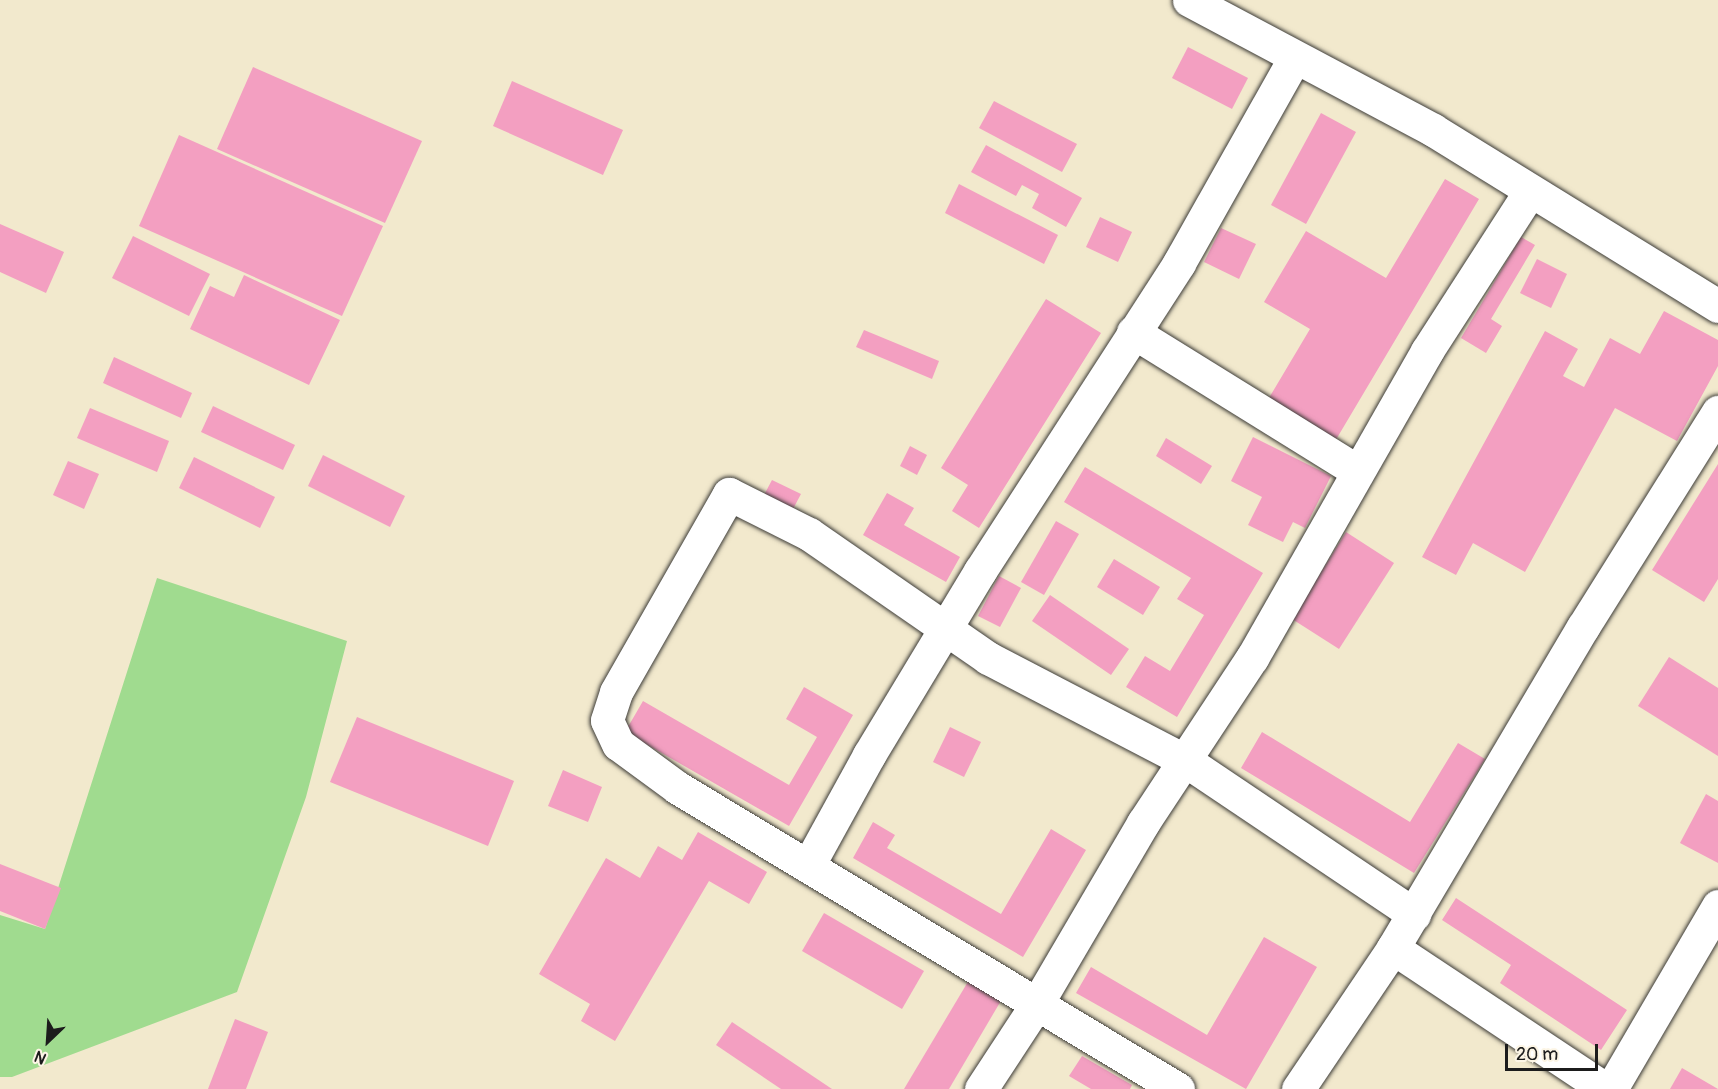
<!DOCTYPE html>
<html>
<head>
<meta charset="utf-8">
<style>
  body { margin:0 }
  #map { position:relative; width:1718px; height:1089px; overflow:hidden; background:#f2e9cd; font-family:Pangolin,sans-serif }
  div>[style] { position:absolute }
  [style*='--x'] { left:calc(var(--x)*1px); top:calc(var(--y)*1px); width:calc(var(--w)*1px); rotate:calc(var(--a)*1deg) }
  .green>* { inset:0; background:#a0db8f }
  .building>* { inset:0; background:#f39fc1 }
  .roads { filter:drop-shadow(0 0 2px #3c3b37) drop-shadow(0 0 2px #3c3b37) }
  .street>* { height:33px; margin:-16.5px; padding:0 16.5px; transform-origin:16.5px; border-radius:16.5px; background:#fff }
  span { translate:-50% -50%; white-space:nowrap; text-align:center; line-height:1.15; -webkit-text-stroke:4.5px #fcf5e5; paint-order:stroke }
  .north { position:absolute; left:18px; top:1011px; width:60px; height:60px; -webkit-text-stroke:4px #fcf5e5; paint-order:stroke; rotate:205deg; font-size:16px; font-weight:700; line-height:24px; text-align:center; color:#1c1c1c }
  .north::after { content:''; display:block; margin:auto; width:21px; height:27px; background:#1c1c1c; clip-path:polygon(50% 0,100% 100%,50% 72%,0 100%) }
  .scale { position:absolute; left:1505px; top:1044px; width:93px; height:27px; box-sizing:border-box; border:3px solid #1c1c1c; border-top:0; padding-left:8px; font-size:18px; line-height:21px; white-space:nowrap; color:#1c1c1c; -webkit-text-stroke:4px #fcf5e5; paint-order:stroke }
</style>
</head>
<body>
<div id="map">
  <div class="green">
    <div style="clip-path:polygon(157px 578px,347px 641px,306px 797px,237px 992px,12px 1077px,0 1077px,0 915px,45px 929px)"></div>
  </div>
  <div class="building">
    <div style="clip-path:polygon(1188px 47px,1248px 78px,1232px 109px,1172px 78px)"></div>
    <div style="clip-path:polygon(253px 67px,422px 141px,385px 223px,217px 149px)"></div>
    <div style="clip-path:polygon(512px 81px,623px 130px,603px 175px,493px 126px)"></div>
    <div style="clip-path:polygon(994px 101px,1077px 144px,1062px 172px,979px 128px)"></div>
    <div style="clip-path:polygon(1321px 113px,1356px 132px,1306px 224px,1271px 205px)"></div>
    <div style="clip-path:polygon(179px 135px,383px 226px,342px 316px,139px 226px)"></div>
    <div style="clip-path:polygon(986px 145px,1082px 198px,1066px 227px,1032px 208px,1039px 194px,1022px 185px,1016px 196px,971px 172px)"></div>
    <div style="clip-path:polygon(1445px 179px,1479px 199px,1334px 443px,1266px 403px,1310px 329px,1264px 302px,1306px 231px,1386px 278px)"></div>
    <div style="clip-path:polygon(959px 184px,1058px 235px,1044px 264px,945px 213px)"></div>
    <div style="clip-path:polygon(1100px 217px,1132px 232px,1118px 262px,1086px 247px)"></div>
    <div style="clip-path:polygon(0 224px,64px 252px,46px 293px,0 272px)"></div>
    <div style="clip-path:polygon(1221px 228px,1256px 244px,1239px 279px,1204px 262px)"></div>
    <div style="clip-path:polygon(133px 236px,210px 274px,189px 316px,112px 278px)"></div>
    <div style="clip-path:polygon(1521px 237px,1535px 245px,1491px 319px,1502px 326px,1486px 353px,1461px 338px)"></div>
    <div style="clip-path:polygon(1537px 259px,1567px 274px,1551px 308px,1520px 293px)"></div>
    <div style="clip-path:polygon(244px 275px,340px 320px,309px 385px,190px 329px,210px 286px,234px 297px)"></div>
    <div style="clip-path:polygon(1046px 299px,1101px 333px,979px 528px,952px 511px,968px 485px,941px 468px)"></div>
    <div style="clip-path:polygon(1664px 311px,1718px 340px,1718px 366px,1677px 441px,1615px 408px,1525px 572px,1473px 543px,1456px 575px,1422px 557px,1545px 331px,1578px 349px,1563px 376px,1584px 387px,1610px 338px,1640px 354px)"></div>
    <div style="clip-path:polygon(864px 330px,939px 361px,932px 379px,856px 347px)"></div>
    <div style="clip-path:polygon(114px 357px,192px 393px,181px 418px,103px 383px)"></div>
    <div style="clip-path:polygon(213px 406px,295px 445px,283px 470px,201px 432px)"></div>
    <div style="clip-path:polygon(90px 408px,169px 441px,157px 472px,77px 438px)"></div>
    <div style="clip-path:polygon(1253px 437px,1331px 476px,1305px 528px,1293px 522px,1283px 542px,1248px 525px,1262px 497px,1231px 481px)"></div>
    <div style="clip-path:polygon(1166px 438px,1212px 466px,1201px 484px,1156px 456px)"></div>
    <div style="clip-path:polygon(910px 446px,927px 455px,917px 475px,900px 466px)"></div>
    <div style="clip-path:polygon(323px 455px,405px 496px,390px 527px,308px 486px)"></div>
    <div style="clip-path:polygon(194px 457px,275px 497px,260px 528px,179px 488px)"></div>
    <div style="clip-path:polygon(68px 461px,99px 474px,84px 509px,53px 495px)"></div>
    <div style="clip-path:polygon(1718px 464px,1718px 579px,1704px 602px,1652px 570px)"></div>
    <div style="clip-path:polygon(1085px 467px,1263px 573px,1177px 717px,1126px 687px,1145px 656px,1170px 671px,1204px 615px,1177px 599px,1191px 578px,1064px 502px)"></div>
    <div style="clip-path:polygon(772px 480px,801px 494px,793px 509px,764px 495px)"></div>
    <div style="clip-path:polygon(887px 493px,914px 508px,904px 525px,960px 557px,946px 582px,863px 535px)"></div>
    <div style="clip-path:polygon(1056px 521px,1079px 534px,1044px 595px,1021px 582px)"></div>
    <div style="clip-path:polygon(1346px 532px,1394px 563px,1339px 649px,1292px 619px)"></div>
    <div style="clip-path:polygon(1114px 559px,1160px 587px,1143px 615px,1097px 587px)"></div>
    <div style="clip-path:polygon(999px 576px,1021px 588px,1000px 627px,978px 616px)"></div>
    <div style="clip-path:polygon(1050px 595px,1129px 649px,1111px 675px,1032px 621px)"></div>
    <div style="clip-path:polygon(1669px 657px,1718px 688px,1718px 756px,1638px 706px)"></div>
    <div style="clip-path:polygon(804px 687px,853px 715px,789px 826px,625px 732px,643px 701px,789px 785px,817px 737px,786px 719px)"></div>
    <div style="clip-path:polygon(357px 717px,514px 781px,488px 846px,330px 782px)"></div>
    <div style="clip-path:polygon(950px 727px,981px 742px,964px 777px,933px 762px)"></div>
    <div style="clip-path:polygon(1262px 732px,1410px 822px,1458px 743px,1485px 759px,1414px 873px,1241px 768px)"></div>
    <div style="clip-path:polygon(563px 770px,602px 787px,588px 822px,548px 806px)"></div>
    <div style="clip-path:polygon(1706px 794px,1718px 801px,1718px 863px,1680px 843px)"></div>
    <div style="clip-path:polygon(873px 822px,895px 835px,887px 848px,1001px 914px,1051px 829px,1086px 850px,1023px 957px,853px 858px)"></div>
    <div style="clip-path:polygon(698px 832px,767px 872px,749px 904px,709px 881px,615px 1041px,581px 1021px,590px 1004px,539px 974px,606px 858px,640px 878px,658px 846px,682px 860px)"></div>
    <div style="clip-path:polygon(0 864px,61px 888px,45px 929px,0 911px)"></div>
    <div style="clip-path:polygon(1456px 898px,1627px 1010px,1601px 1050px,1500px 983px,1511px 965px,1442px 920px)"></div>
    <div style="clip-path:polygon(824px 913px,924px 971px,902px 1009px,802px 951px)"></div>
    <div style="clip-path:polygon(1264px 937px,1317px 967px,1246px 1089px,1076px 993px,1091px 967px,1207px 1035px)"></div>
    <div style="clip-path:polygon(969px 980px,1002px 999px,949px 1089px,904px 1089px)"></div>
    <div style="clip-path:polygon(235px 1019px,268px 1032px,246px 1089px,208px 1089px)"></div>
    <div style="clip-path:polygon(732px 1022px,832px 1089px,781px 1089px,716px 1045px)"></div>
    <div style="clip-path:polygon(1082px 1056px,1132px 1085px,1130px 1089px,1091px 1089px,1069px 1076px)"></div>
    <div style="clip-path:polygon(1682px 1068px,1718px 1089px,1670px 1089px)"></div>
  </div>
  <div class="roads">
    <div class="street">
      <div style="--x:1189;--y:0;--w:276;--a:28"></div>
      <div style="--x:1433;--y:130;--w:335;--a:31.7"></div>
      <div style="--x:1133;--y:332;--w:264;--a:31.8"></div>
      <div style="--x:808;--y:866;--w:127;--a:-61.2"></div>
      <div style="--x:869;--y:755;--w:215;--a:-58.9"></div>
      <div style="--x:980;--y:571;--w:367;--a:-57.1"></div>
      <div style="--x:1179;--y:263;--w:236;--a:-60.6"></div>
      <div style="--x:1393;--y:948;--w:255;--a:33.6"></div>
      <div style="--x:981;--y:1089;--w:104;--a:-56.8"></div>
      <div style="--x:1038;--y:1002;--w:208;--a:-59.6"></div>
      <div style="--x:1143;--y:823;--w:198;--a:-56.6"></div>
      <div style="--x:1252;--y:658;--w:353;--a:-60.3"></div>
      <div style="--x:1427;--y:351;--w:190;--a:-57.2"></div>
      <div style="--x:1178;--y:1089;--w:584;--a:-148.95"></div>
      <div style="--x:678;--y:788;--w:74;--a:-143.7"></div>
      <div style="--x:618;--y:744;--w:26;--a:-115"></div>
      <div style="--x:607;--y:720;--w:29;--a:-72"></div>
      <div style="--x:616;--y:692;--w:228;--a:-60.3"></div>
      <div style="--x:729;--y:494;--w:89;--a:26.6"></div>
      <div style="--x:809;--y:534;--w:218;--a:34.7"></div>
      <div style="--x:988;--y:658;--w:223;--a:27.5"></div>
      <div style="--x:1186;--y:761;--w:275;--a:33.9"></div>
      <div style="--x:1298;--y:1089;--w:170;--a:-56"></div>
      <div style="--x:1393;--y:948;--w:373;--a:-59.4"></div>
      <div style="--x:1583;--y:627;--w:254;--a:-57.9"></div>
      <div style="--x:1611;--y:1089;--w:212;--a:-59.7"></div>
    </div>
  </div>
  <div class="north">N</div>
  <div class="scale">20 m</div>
</div>
</body>
</html>
